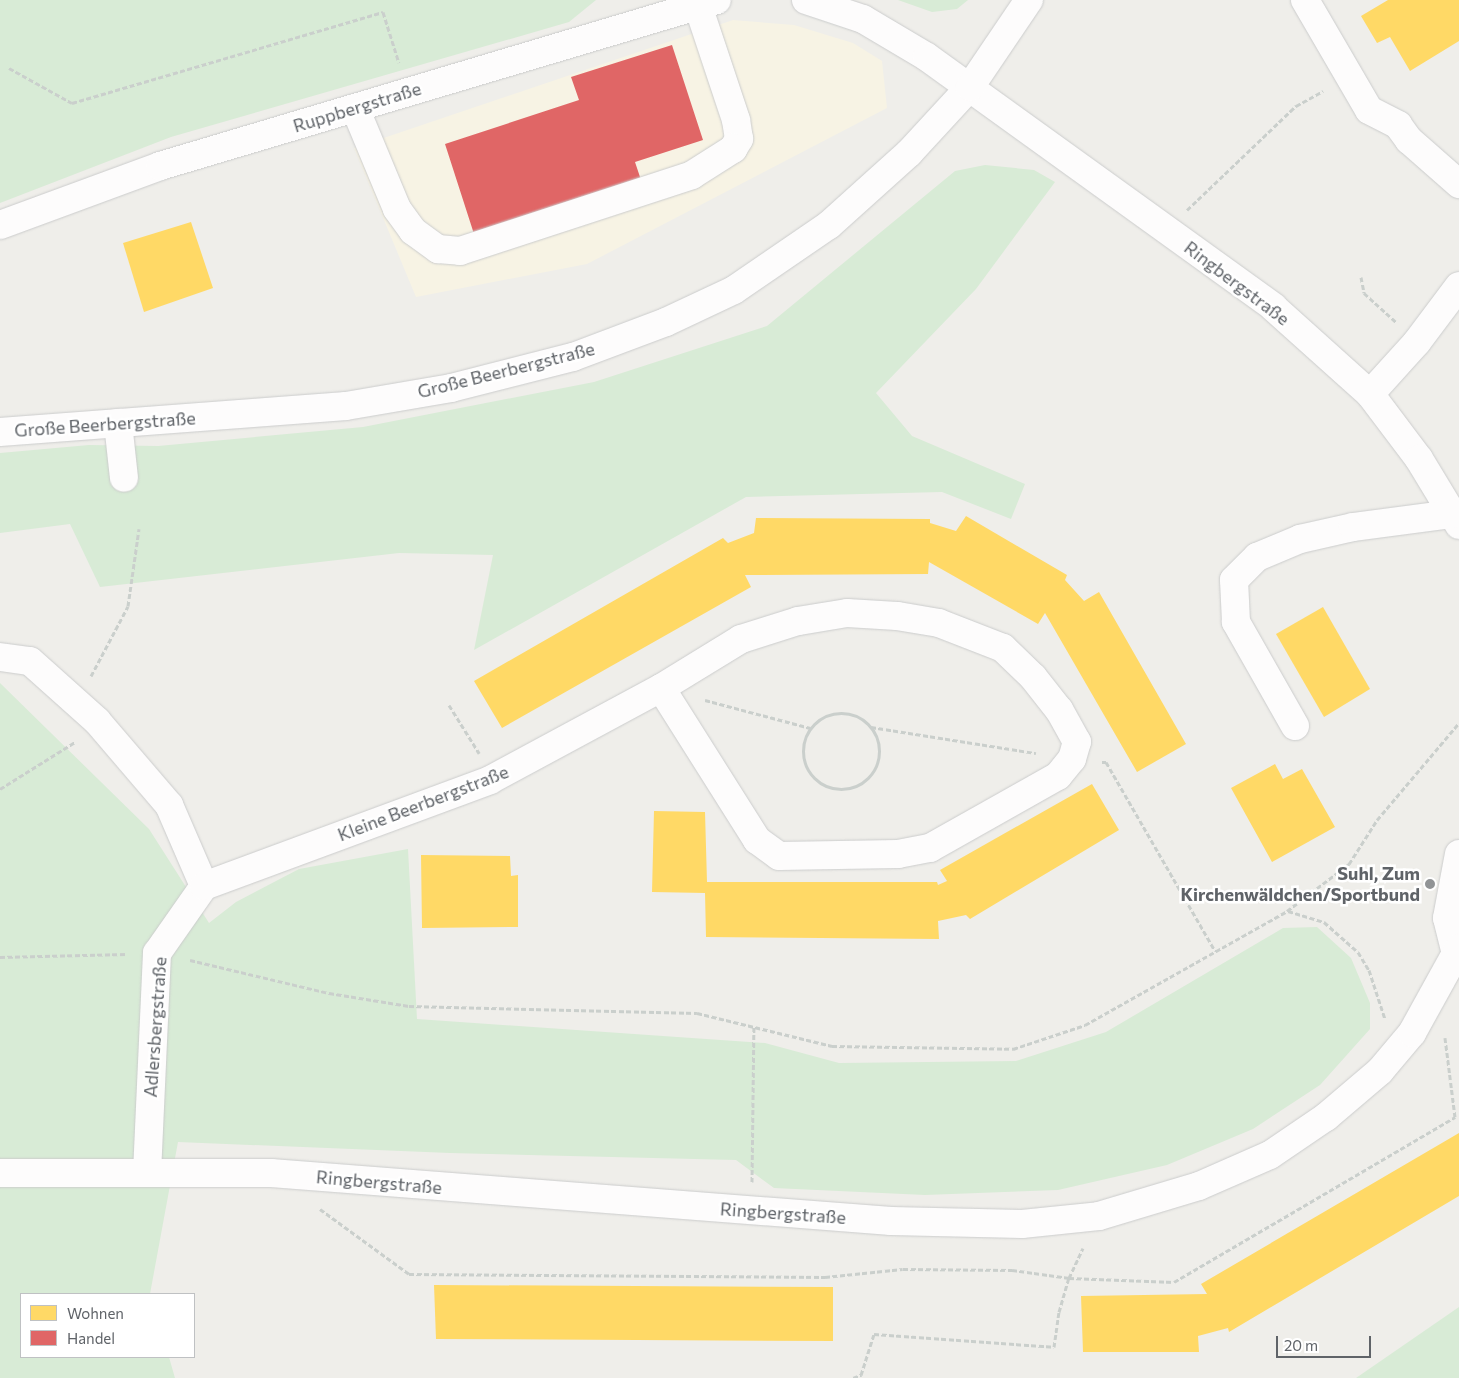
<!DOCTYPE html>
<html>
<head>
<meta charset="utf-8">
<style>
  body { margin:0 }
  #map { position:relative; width:1459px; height:1378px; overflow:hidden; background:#efeeea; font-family:Commissioner,sans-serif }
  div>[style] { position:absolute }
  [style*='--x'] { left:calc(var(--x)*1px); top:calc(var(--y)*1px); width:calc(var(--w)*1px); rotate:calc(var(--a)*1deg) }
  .commercial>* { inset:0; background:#f7f3e4 }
  .green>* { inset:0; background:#d8ebd6 }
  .homes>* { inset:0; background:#ffd966 }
  .shops>* { inset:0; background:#e06666 }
  .path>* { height:3px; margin-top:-1.5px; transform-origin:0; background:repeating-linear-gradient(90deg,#cacfcc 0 5px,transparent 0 7.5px) }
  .path>.ring { margin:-1.5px; padding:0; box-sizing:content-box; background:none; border:3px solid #cacfcc; border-radius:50% }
  .roads { filter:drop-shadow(0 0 1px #cbcccc) drop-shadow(0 0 1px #cbcccc) }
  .minor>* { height:28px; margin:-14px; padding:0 14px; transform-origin:14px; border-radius:14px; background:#fdfcfc }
  .dots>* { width:14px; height:14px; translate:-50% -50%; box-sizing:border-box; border:2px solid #fff; border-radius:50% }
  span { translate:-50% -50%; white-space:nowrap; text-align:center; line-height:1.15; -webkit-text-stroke:5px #fff; paint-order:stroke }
  .street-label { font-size:18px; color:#5f6368 }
  .poi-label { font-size:18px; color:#5f6368; font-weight:700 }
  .right { translate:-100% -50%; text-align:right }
  .legend { position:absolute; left:20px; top:1293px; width:175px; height:65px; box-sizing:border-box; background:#fff; border:1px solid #bfc1c3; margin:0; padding:6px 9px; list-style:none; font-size:15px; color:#5f6368 }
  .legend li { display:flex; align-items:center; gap:10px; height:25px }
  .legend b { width:25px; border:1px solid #bfc1c3 }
  .scale { position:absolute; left:1276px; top:1336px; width:95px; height:22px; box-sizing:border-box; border:2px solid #5f6368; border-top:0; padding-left:6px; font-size:15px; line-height:18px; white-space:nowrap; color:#5f6368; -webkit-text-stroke:4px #fff; paint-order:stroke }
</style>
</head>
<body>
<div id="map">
  <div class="commercial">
    <div style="clip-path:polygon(733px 20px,794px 25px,853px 43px,882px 61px,887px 108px,587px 264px,416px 297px,354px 148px)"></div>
  </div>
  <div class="green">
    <div style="clip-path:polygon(0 0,596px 0,569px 22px,171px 137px,0 203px)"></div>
    <div style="clip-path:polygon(898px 0,968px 0,957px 9px,932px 12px)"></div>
    <div style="clip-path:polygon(985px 165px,1034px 170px,1055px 182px,976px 289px,876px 393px,912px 436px,1025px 484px,1011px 519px,942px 492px,746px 497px,474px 650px,493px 555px,399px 553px,100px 587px,70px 524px,0 533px,0 453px,89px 445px,158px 446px,363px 427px,594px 382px,767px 326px,955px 171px)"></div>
    <div style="clip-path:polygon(0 683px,149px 829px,209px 923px,236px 902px,299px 869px,408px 849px,417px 1019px,765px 1043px,839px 1063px,1016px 1061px,1106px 1032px,1283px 928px,1317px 927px,1351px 958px,1370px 1003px,1370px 1029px,1320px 1085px,1253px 1129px,1167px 1165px,1058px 1190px,925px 1195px,774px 1188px,736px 1160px,450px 1153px,178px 1142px,150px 1294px,21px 1294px,21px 1357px,169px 1357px,175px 1378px,0 1378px)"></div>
    <div style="clip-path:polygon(1459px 1307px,1459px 1378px,1356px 1378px)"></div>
  </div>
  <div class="homes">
    <div style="clip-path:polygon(1388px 0,1459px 0,1459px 41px,1410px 71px,1390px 37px,1377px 43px,1361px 16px)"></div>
    <div style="clip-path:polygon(191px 222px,213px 288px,144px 312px,123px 243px)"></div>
    <div style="clip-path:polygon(966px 516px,1067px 575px,1065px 580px,1084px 601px,1099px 592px,1186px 744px,1137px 772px,1045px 613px,1038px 624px,929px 562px,928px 574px,745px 575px,751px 587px,502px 728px,474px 681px,723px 538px,728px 543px,754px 533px,756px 518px,930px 519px,930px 523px,956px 531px)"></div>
    <div style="clip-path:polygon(1323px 607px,1370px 689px,1324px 717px,1276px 634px)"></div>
    <div style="clip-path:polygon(1275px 764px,1283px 779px,1302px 769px,1335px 827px,1272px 862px,1231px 788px)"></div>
    <div style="clip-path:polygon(1092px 784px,1119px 830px,970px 919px,966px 915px,938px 921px,939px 939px,706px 937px,705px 893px,652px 892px,654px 811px,705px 812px,707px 882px,937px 882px,938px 885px,947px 881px,940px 870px)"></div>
    <div style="clip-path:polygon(421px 855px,510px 856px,511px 876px,518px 875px,518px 927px,422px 928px)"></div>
    <div style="clip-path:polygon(1459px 1133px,1459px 1196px,1229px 1332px,1228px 1328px,1198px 1336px,1199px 1352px,1083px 1352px,1081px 1296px,1207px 1294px,1201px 1284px)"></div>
    <div style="clip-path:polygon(434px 1285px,833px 1287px,833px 1341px,436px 1339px)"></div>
  </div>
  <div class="shops">
    <div style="clip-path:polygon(672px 45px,703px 140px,635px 162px,641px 180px,474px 234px,445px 144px,579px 100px,571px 77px)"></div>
  </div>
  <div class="path">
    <div style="--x:9;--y:68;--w:72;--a:29.1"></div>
    <div style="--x:72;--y:103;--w:324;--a:-16.3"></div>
    <div style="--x:383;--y:12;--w:53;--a:72.6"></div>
    <div style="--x:1187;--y:210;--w:151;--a:-43.7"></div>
    <div style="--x:1296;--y:106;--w:31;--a:-29"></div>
    <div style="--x:1361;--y:277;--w:16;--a:79"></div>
    <div style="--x:1364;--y:293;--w:43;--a:42.2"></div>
    <div style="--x:91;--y:676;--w:79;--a:-62.1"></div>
    <div style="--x:128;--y:606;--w:78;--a:-81.9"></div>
    <div style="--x:705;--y:700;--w:109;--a:14.9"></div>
    <div style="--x:449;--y:705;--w:57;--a:58"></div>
    <div class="ring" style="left:803px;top:713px;width:73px;height:73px"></div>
    <div style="--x:871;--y:727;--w:167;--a:9"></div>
    <div style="--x:1102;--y:762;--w:4;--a:0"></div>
    <div style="--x:1106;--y:762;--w:218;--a:60"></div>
    <div style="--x:0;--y:789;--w:89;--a:-32.1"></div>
    <div style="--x:1288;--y:911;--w:38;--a:17"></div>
    <div style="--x:1324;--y:922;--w:45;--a:41.4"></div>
    <div style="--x:1358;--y:952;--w:21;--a:59"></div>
    <div style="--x:1369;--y:970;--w:52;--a:71.9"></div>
    <div style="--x:0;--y:957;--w:127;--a:-1.4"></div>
    <div style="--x:190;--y:960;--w:143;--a:13.4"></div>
    <div style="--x:329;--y:993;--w:81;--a:9.2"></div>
    <div style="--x:409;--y:1006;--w:288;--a:1.4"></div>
    <div style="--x:697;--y:1013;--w:139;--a:13.7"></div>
    <div style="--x:832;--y:1046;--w:181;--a:0.9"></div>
    <div style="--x:1013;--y:1049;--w:76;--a:-18.4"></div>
    <div style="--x:1085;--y:1025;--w:232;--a:-29.4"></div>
    <div style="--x:1287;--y:911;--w:78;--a:-37.2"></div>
    <div style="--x:1349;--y:864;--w:52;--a:-57.5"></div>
    <div style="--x:1377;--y:820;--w:127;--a:-49.8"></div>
    <div style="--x:752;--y:1182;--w:155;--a:-89.3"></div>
    <div style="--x:320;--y:1209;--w:110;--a:36.1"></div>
    <div style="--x:409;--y:1274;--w:416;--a:0.4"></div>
    <div style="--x:825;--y:1277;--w:78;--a:-5.9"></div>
    <div style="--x:903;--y:1269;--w:109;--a:0.5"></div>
    <div style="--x:1012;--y:1270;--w:58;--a:8"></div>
    <div style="--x:1069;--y:1278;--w:105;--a:2.2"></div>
    <div style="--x:1174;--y:1282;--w:326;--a:-30.4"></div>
    <div style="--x:1455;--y:1117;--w:80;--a:-97.2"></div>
    <div style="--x:853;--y:1378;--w:9;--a:-21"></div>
    <div style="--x:861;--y:1375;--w:43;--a:-72.4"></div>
    <div style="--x:874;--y:1334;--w:180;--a:4.1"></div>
    <div style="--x:1054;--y:1347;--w:35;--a:-82"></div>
    <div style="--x:1059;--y:1312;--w:35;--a:-74"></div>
    <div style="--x:1069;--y:1278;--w:33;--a:-65"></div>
  </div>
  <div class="roads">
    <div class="minor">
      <div style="--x:806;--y:0;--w:60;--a:18.4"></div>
      <div style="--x:863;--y:19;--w:74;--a:30.7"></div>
      <div style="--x:927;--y:57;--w:427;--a:35.8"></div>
      <div style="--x:1273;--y:307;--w:130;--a:41.9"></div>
      <div style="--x:1370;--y:394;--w:81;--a:53"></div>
      <div style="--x:1419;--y:459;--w:77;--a:58.8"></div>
      <div style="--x:1305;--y:0;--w:127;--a:59.8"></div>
      <div style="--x:1369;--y:110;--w:33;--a:27"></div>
      <div style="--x:1398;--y:125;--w:19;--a:54"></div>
      <div style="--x:1409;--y:140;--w:67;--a:41.3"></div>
      <div style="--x:355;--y:108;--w:109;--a:67.4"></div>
      <div style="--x:397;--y:209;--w:27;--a:54"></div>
      <div style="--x:413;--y:231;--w:31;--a:36"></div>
      <div style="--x:438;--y:249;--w:22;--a:5"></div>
      <div style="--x:460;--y:251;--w:244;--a:-18.1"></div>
      <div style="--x:692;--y:175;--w:49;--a:-32.4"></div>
      <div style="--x:733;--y:149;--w:12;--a:-59"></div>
      <div style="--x:739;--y:139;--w:19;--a:-99"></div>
      <div style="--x:736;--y:120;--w:120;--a:-108.4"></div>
      <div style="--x:0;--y:225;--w:171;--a:-20.2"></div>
      <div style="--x:160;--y:166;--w:581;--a:-16.6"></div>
      <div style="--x:1370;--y:394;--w:70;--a:-47.9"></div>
      <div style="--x:1417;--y:342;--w:70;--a:-53.1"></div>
      <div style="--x:118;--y:423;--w:55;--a:83.8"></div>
      <div style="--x:0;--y:432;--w:347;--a:-4.3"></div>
      <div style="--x:346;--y:406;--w:107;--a:-9.7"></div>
      <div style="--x:451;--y:388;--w:126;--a:-14.3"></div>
      <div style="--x:573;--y:357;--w:99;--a:-20.6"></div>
      <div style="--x:666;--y:322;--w:75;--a:-25.2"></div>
      <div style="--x:734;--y:290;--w:115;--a:-34.4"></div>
      <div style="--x:829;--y:225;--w:108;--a:-42"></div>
      <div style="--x:909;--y:153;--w:90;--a:-47.3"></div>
      <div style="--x:970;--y:87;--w:105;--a:-55.9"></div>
      <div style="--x:0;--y:657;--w:30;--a:8"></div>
      <div style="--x:30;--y:661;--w:90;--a:41.8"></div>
      <div style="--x:97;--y:721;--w:111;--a:49.4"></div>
      <div style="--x:169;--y:805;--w:88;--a:66.6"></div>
      <div style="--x:204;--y:886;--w:82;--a:125"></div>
      <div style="--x:157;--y:953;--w:218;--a:92.6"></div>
      <div style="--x:1295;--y:726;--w:120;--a:-119.6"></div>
      <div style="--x:1236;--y:622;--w:42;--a:-92.7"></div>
      <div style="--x:1234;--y:580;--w:33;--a:-45"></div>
      <div style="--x:1257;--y:557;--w:47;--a:-22.7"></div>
      <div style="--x:1300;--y:539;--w:54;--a:-12.8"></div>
      <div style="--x:1353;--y:527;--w:100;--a:-7.5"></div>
      <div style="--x:204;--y:886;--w:305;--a:-20.3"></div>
      <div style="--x:490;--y:780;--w:194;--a:-28.3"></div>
      <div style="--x:661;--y:688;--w:180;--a:57.7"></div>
      <div style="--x:757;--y:840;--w:27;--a:36"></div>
      <div style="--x:779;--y:856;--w:119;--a:-1"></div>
      <div style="--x:898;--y:854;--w:33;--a:-11"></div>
      <div style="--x:930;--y:848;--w:147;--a:-29.4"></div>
      <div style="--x:1058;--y:776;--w:22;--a:-51"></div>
      <div style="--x:1072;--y:759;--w:18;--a:-74"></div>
      <div style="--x:1077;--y:742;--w:37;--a:-119"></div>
      <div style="--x:1059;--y:710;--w:42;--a:-128.2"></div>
      <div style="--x:1033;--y:677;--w:42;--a:-136"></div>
      <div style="--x:1003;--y:648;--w:69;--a:-158.7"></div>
      <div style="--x:939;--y:623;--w:43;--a:-170.5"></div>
      <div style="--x:897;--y:616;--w:50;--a:-176.6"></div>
      <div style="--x:847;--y:613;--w:50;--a:170.7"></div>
      <div style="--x:798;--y:621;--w:60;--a:162.5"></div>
      <div style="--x:741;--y:639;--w:94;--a:148.5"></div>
      <div style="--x:1456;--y:954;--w:37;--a:-104"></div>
      <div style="--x:1447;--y:918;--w:65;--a:-79.4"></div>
      <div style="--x:0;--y:1173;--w:271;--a:0"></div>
      <div style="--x:271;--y:1173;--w:622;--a:4.43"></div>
      <div style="--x:891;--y:1221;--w:131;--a:1.3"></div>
      <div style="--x:1022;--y:1224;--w:77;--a:-5.9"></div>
      <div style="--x:1099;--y:1216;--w:104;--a:-16.7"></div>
      <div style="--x:1199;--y:1186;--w:77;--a:-23.6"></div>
      <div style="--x:1270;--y:1155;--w:68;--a:-34.2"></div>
      <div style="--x:1326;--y:1117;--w:71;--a:-40.4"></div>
      <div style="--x:1380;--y:1071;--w:50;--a:-49.9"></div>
      <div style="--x:1412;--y:1033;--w:97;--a:-61.1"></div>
    </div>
  </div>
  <div class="dots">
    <div style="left:1430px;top:884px;background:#919496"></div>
  </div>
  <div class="street-label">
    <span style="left:357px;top:107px;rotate:-17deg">Ruppbergstraße</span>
    <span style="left:1237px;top:283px;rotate:37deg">Ringbergstraße</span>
    <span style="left:506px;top:370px;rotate:-14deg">Große Beerbergstraße</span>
    <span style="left:105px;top:424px;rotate:-4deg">Große Beerbergstraße</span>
    <span style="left:423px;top:803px;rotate:-21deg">Kleine Beerbergstraße</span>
    <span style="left:155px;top:1027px;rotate:-86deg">Adlersbergstraße</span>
    <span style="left:379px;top:1182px;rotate:5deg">Ringbergstraße</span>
    <span style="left:783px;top:1213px;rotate:4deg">Ringbergstraße</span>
  </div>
  <div class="poi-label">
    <span class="right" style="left:1420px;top:884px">Suhl, Zum<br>Kirchenwäldchen/Sportbund</span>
  </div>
  <ul class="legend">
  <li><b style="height:14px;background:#ffd966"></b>Wohnen</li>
  <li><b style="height:14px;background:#e06666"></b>Handel</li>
  </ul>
  <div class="scale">20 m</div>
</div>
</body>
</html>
